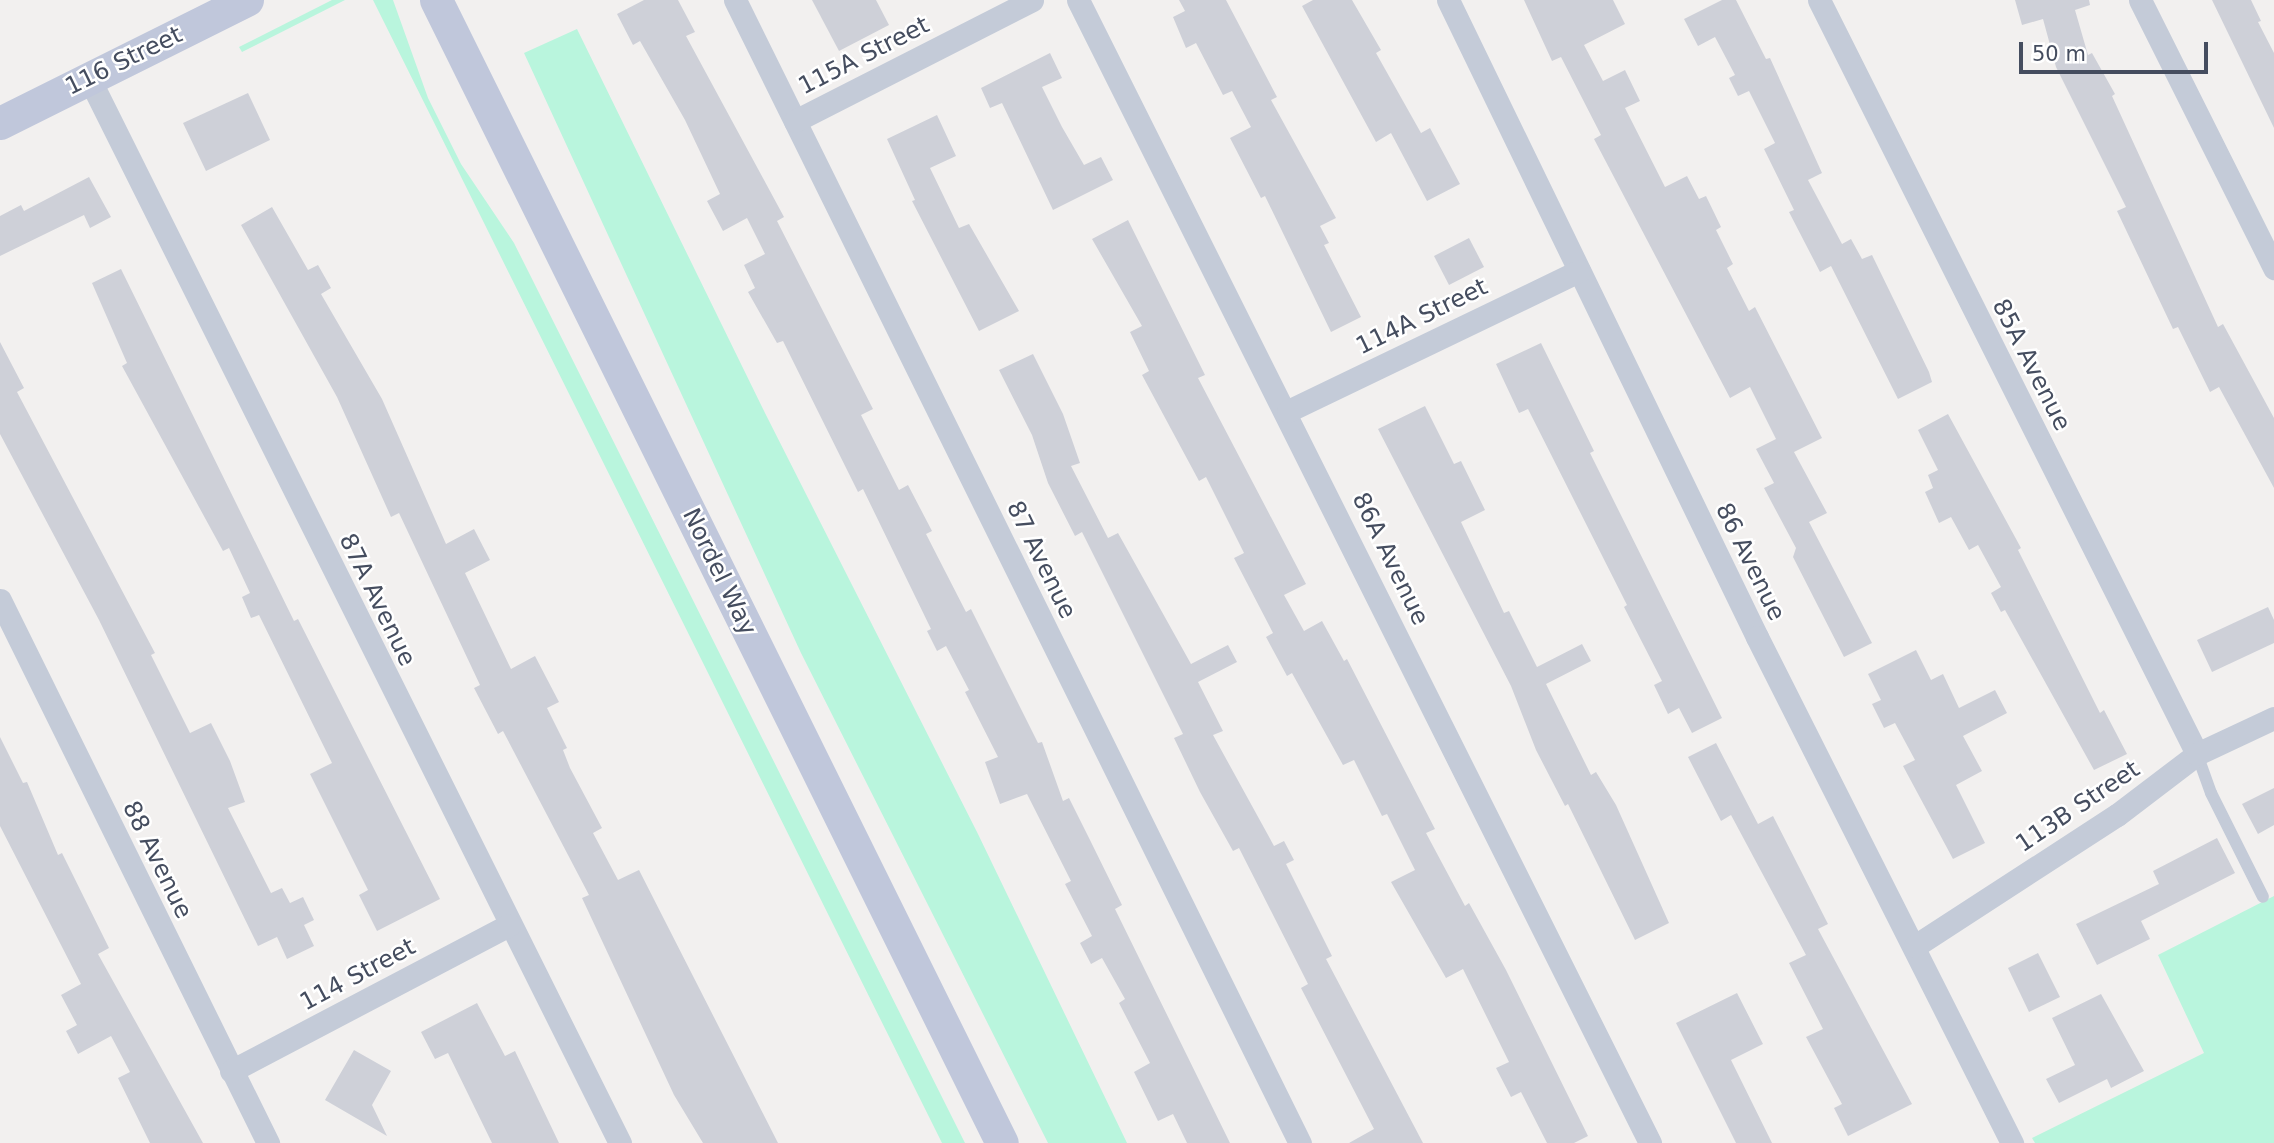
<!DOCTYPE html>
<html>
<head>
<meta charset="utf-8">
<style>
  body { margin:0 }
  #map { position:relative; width:2274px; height:1143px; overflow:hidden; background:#f2f0ef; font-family:"DejaVu Sans",sans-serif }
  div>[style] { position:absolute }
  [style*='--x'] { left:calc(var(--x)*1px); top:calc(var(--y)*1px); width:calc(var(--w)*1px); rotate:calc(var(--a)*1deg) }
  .green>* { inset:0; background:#b9f5dd }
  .building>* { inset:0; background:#ced0d8 }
  .lane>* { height:12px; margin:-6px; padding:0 6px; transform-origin:6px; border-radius:6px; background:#c4cbd8 }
  .street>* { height:23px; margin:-11.5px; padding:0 11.5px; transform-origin:11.5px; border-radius:11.5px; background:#c4cbd8 }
  .secondary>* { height:33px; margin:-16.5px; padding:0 16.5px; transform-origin:16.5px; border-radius:16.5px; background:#c0c7db }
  span { translate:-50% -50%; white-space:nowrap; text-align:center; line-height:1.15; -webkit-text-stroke:5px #fff; paint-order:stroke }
  .street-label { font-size:24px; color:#454d5f }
  .scale { position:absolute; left:2019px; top:42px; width:189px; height:32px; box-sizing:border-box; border:4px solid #454d5f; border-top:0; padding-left:9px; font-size:21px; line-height:24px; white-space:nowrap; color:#454d5f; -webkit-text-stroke:5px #fff; paint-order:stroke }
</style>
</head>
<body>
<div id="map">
  <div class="green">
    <div style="clip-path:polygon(332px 0,345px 0,242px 52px,239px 47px)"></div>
    <div style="clip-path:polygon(373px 0,393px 0,428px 98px,461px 164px,514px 243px,965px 1143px,942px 1143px)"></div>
    <div style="clip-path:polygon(577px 29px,765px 413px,977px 832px,1127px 1143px,1048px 1143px,801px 653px,524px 53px)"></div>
    <div style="clip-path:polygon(2274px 896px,2274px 1143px,2035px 1143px,2032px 1138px,2204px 1053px,2158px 955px)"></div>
  </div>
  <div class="building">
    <div style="clip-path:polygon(644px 0,678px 0,695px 32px,686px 36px,784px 217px,777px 221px,873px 409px,861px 415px,899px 490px,908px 485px,932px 531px,926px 534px,966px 612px,971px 609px,1038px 743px,1042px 742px,1063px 801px,1069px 798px,1090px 840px,1122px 905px,1115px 909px,1230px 1143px,1187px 1143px,1173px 1114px,1158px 1121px,1134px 1072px,1150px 1063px,1119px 1003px,1125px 999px,1102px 958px,1091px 964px,1080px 943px,1092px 936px,1065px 884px,1071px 881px,1027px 794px,1000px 804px,985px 762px,998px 757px,965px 692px,969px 690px,946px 646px,937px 651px,927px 631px,931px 629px,863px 489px,858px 492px,783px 341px,777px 343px,748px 292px,755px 288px,744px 265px,765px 254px,747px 218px,723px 231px,707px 201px,720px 194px,685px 120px,640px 41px,633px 45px,617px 14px)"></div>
    <div style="clip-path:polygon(812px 0,876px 0,889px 25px,839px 51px)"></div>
    <div style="clip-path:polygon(1179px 0,1226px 0,1277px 97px,1271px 100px,1336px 218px,1320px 226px,1329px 243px,1324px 245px,1361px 317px,1331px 332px,1265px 196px,1261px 198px,1230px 138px,1251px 127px,1232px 91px,1223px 95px,1196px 43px,1186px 48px,1173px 17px,1185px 11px)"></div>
    <div style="clip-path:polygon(1313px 0,1352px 0,1381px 50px,1376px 53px,1421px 133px,1430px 128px,1460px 184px,1427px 201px,1391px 133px,1376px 142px,1302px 6px)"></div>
    <div style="clip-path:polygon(1524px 0,1613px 0,1625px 24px,1584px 45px,1603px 81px,1625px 70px,1640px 101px,1625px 108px,1665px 187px,1687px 176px,1699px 199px,1706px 196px,1721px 227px,1716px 230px,1733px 264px,1727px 268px,1749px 311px,1755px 307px,1822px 438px,1794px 452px,1827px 513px,1809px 522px,1872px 643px,1844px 657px,1793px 557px,1796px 548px,1764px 488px,1774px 483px,1756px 449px,1776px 439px,1750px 387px,1730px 398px,1594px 139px,1601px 135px,1561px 57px,1552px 61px)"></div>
    <div style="clip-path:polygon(1722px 0,1736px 0,1766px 59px,1770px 58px,1822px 173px,1808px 180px,1842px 244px,1851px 239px,1862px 259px,1872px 255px,1929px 372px,1932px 382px,1898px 399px,1831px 266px,1820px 272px,1789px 212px,1794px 210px,1764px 149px,1775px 143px,1749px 91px,1738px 96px,1729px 78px,1735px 75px,1715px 37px,1698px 46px,1684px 19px)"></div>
    <div style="clip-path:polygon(2015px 0,2089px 0,2090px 5px,2075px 10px,2088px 55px,2092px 53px,2115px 94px,2112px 96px,2218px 327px,2223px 324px,2274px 418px,2274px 488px,2219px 387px,2210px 392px,2178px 327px,2173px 329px,2117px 211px,2126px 207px,2056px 67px,2043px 19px,2022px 25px)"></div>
    <div style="clip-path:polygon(2212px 0,2251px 0,2261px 21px,2258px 22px,2274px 53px,2274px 128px)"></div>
    <div style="clip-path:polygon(1050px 53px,1062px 78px,1042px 87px,1062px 127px,1084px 165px,1101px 157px,1113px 180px,1053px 210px,1002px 103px,990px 108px,981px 88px)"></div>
    <div style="clip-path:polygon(248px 93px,270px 140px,206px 171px,183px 123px)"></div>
    <div style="clip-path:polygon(937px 115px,956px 156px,930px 168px,959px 228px,969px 224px,1019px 311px,979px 331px,912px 201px,915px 200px,887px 139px)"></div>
    <div style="clip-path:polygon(89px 177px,111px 217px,90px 228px,84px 215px,0 256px,0 216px,21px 205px,24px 211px)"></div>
    <div style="clip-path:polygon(272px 207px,308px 270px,318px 265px,331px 288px,321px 294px,382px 399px,446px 544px,474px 529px,490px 560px,465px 573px,511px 669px,535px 656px,559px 702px,547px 708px,567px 748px,563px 750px,570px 768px,602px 828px,593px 833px,618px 880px,639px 870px,778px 1143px,703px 1143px,674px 1095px,582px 898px,589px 895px,503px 731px,498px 734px,474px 688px,480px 685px,399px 513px,391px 517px,337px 397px,241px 225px)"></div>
    <div style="clip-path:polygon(1128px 220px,1205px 375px,1198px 378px,1306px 584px,1284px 595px,1304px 631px,1322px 621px,1344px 661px,1347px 659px,1435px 829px,1426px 833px,1465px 906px,1469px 903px,1506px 970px,1588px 1136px,1574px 1143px,1547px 1143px,1521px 1092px,1511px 1097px,1496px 1068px,1509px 1062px,1463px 969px,1446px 978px,1391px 882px,1415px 870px,1387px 814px,1382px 816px,1354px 760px,1343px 765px,1292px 673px,1287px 676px,1266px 637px,1273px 633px,1234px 558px,1244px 553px,1206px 477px,1199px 481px,1142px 375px,1149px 371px,1130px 332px,1142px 326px,1092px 239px)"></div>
    <div style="clip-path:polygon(1469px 238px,1484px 267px,1449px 285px,1434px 256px)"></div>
    <div style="clip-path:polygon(121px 269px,294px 621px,298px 619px,440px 899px,377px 931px,359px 895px,368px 890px,310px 774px,332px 763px,259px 615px,251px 618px,242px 597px,250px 593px,229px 548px,223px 551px,122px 366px,127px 363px,92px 283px)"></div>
    <div style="clip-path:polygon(0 342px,24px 388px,17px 392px,155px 653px,151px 655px,190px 733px,211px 723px,230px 761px,245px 802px,228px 808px,271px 893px,282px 888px,290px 903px,303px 897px,314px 920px,304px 925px,314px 946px,287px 959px,277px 937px,258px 946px,99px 620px,0 434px)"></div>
    <div style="clip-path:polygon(1541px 343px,1594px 451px,1590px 453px,1722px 718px,1692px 733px,1679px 708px,1668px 714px,1654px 685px,1662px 681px,1624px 607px,1627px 605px,1528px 409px,1519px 413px,1496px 364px)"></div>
    <div style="clip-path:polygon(1033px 354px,1063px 414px,1080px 463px,1071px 466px,1108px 538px,1118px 533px,1191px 664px,1228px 645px,1237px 662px,1198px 682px,1223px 731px,1213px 735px,1274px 846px,1284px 841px,1294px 860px,1286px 864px,1332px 956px,1326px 959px,1423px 1143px,1349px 1143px,1374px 1129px,1301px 988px,1308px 984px,1239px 848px,1233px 851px,1200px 792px,1174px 738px,1183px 734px,1082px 532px,1075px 536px,1048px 483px,1032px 435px,999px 370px)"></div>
    <div style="clip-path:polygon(1425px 406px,1454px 464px,1461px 461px,1485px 510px,1461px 522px,1504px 613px,1509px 611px,1537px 667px,1582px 644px,1591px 661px,1546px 684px,1591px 775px,1596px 772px,1616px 805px,1669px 923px,1635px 940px,1568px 804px,1565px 806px,1536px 750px,1511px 686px,1378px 429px)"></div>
    <div style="clip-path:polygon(1948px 414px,2021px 548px,2018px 550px,2100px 713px,2104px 710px,2127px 754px,2094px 770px,2005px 610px,2001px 612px,1991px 593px,2001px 587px,1978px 545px,1969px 550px,1951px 517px,1939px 523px,1925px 492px,1933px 488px,1928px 475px,1938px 470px,1918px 430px)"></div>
    <div style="clip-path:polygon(2268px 607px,2274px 620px,2274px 643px,2212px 672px,2197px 640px)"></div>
    <div style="clip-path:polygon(1916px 650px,1931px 680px,1943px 674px,1959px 708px,1995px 690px,2007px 713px,1963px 736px,1982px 771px,1956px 785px,1985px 843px,1953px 859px,1903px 766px,1915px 760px,1895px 723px,1884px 728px,1872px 704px,1881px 700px,1868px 674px)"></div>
    <div style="clip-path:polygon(0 737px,23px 783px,27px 782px,58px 855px,62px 853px,109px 948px,98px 954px,203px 1143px,150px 1143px,118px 1078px,130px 1072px,111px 1036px,78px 1054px,66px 1031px,77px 1025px,61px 995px,81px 984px,0 826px)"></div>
    <div style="clip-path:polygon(1716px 743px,1758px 824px,1773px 816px,1828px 924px,1818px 929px,1912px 1104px,1848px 1136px,1834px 1108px,1842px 1104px,1806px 1037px,1823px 1029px,1789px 963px,1806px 955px,1731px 815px,1721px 821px,1688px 757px)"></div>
    <div style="clip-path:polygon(2274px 788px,2274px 825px,2258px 834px,2242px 804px)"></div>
    <div style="clip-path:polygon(2217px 838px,2235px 873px,2141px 921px,2150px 939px,2097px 965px,2076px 924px,2159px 884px,2153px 871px)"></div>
    <div style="clip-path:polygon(2038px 953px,2060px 997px,2029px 1012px,2008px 968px)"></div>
    <div style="clip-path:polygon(1737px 993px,1763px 1044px,1731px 1060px,1772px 1143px,1736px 1143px,1676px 1023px)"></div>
    <div style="clip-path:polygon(2101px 994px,2144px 1071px,2111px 1088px,2107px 1079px,2059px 1103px,2046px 1079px,2075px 1065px,2052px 1018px)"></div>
    <div style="clip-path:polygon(477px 1003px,505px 1056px,515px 1051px,559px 1143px,492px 1143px,448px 1053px,435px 1059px,421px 1032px)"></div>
    <div style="clip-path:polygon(354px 1050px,391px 1071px,372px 1105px,387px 1136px,325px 1100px)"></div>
  </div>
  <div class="lane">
    <div style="--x:2197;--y:754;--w:41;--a:70.3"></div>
    <div style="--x:2211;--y:793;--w:116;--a:63.4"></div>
  </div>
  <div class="street">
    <div style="--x:735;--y:0;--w:1275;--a:63.7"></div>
    <div style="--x:1078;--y:0;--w:1278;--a:63.41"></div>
    <div style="--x:1448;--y:0;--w:708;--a:64.12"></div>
    <div style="--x:1757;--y:637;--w:567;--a:63.25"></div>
    <div style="--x:1819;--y:0;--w:843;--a:63.37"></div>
    <div style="--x:2140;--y:0;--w:300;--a:63.4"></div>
    <div style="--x:89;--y:78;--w:1190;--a:63.5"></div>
    <div style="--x:795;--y:121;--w:266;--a:-27"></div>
    <div style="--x:1288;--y:411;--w:323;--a:-25.7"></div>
    <div style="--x:0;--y:600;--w:606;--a:63.73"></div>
    <div style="--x:1915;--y:946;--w:241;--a:-33"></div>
    <div style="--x:2117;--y:815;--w:101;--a:-37.3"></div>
    <div style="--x:2197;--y:754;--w:85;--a:-25.1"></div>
    <div style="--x:231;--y:1071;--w:314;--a:-27.7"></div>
  </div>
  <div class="secondary">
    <div style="--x:436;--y:0;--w:1275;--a:63.66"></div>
    <div style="--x:0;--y:123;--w:276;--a:-26.5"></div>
  </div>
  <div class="street-label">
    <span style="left:864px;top:56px;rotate:-27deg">115A Street</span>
    <span style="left:124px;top:61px;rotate:-26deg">116 Street</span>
    <span style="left:1422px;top:317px;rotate:-26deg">114A Street</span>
    <span style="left:2031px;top:365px;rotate:63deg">85A Avenue</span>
    <span style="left:1390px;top:559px;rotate:64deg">86A Avenue</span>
    <span style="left:1041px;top:560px;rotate:64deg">87 Avenue</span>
    <span style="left:1750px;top:562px;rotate:64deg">86 Avenue</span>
    <span style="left:719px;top:572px;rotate:64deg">Nordel Way</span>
    <span style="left:377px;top:600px;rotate:64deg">87A Avenue</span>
    <span style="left:2078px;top:807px;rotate:-34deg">113B Street</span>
    <span style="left:157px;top:860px;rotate:64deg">88 Avenue</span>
    <span style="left:358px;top:975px;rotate:-28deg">114 Street</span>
  </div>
  <div class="scale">50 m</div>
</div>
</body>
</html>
